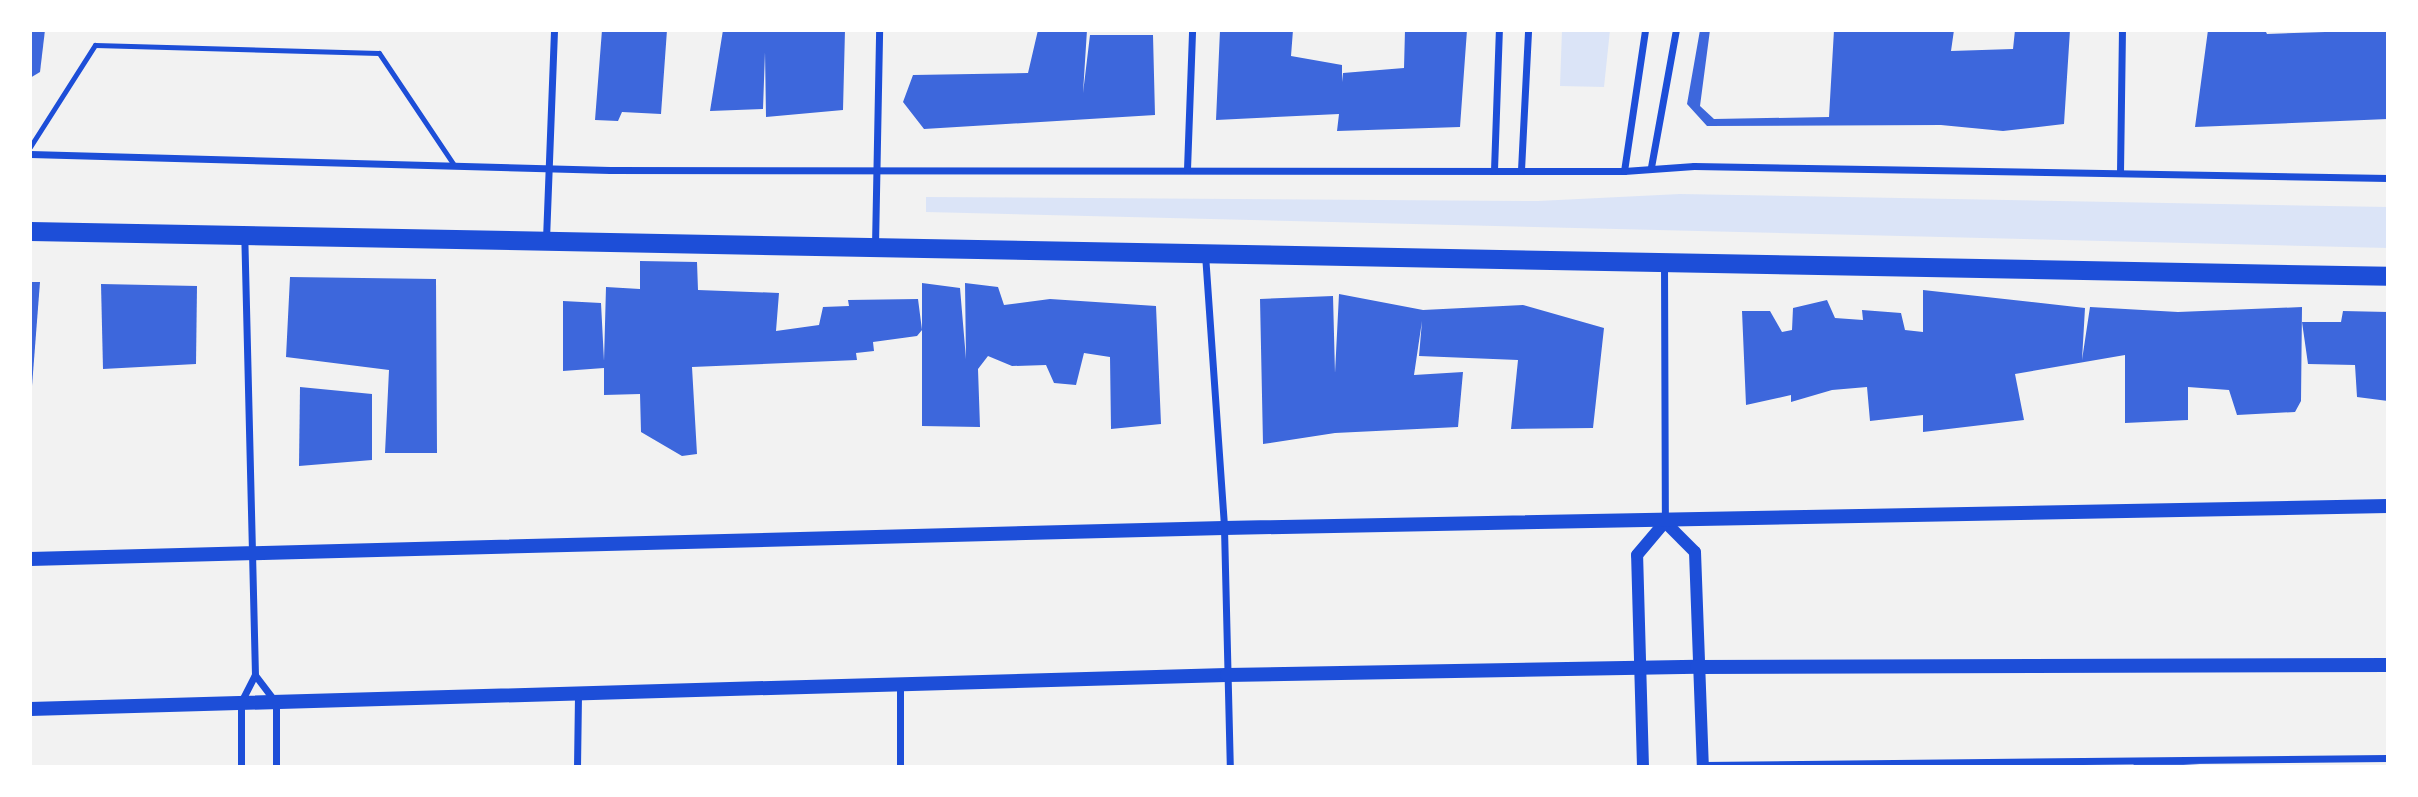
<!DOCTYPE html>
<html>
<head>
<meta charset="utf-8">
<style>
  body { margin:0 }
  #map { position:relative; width:2418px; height:797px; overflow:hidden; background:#f2f2f2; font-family:"DejaVu Sans",sans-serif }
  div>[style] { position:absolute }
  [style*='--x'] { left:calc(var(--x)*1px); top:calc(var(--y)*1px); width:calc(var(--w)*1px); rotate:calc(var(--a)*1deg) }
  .green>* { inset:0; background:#dbe4f7 }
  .building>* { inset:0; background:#3d67dc }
  .service>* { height:5px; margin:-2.5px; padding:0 2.5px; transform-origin:2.5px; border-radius:2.5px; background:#1d4ed8 }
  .minor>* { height:7px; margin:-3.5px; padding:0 3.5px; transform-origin:3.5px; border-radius:3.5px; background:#1d4ed8 }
  .tertiary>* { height:12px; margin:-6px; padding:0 6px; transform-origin:6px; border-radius:6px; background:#1d4ed8 }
  .secondary>* { height:14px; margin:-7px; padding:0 7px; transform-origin:7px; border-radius:7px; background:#1d4ed8 }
  .trunk>* { height:19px; margin:-9.5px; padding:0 9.5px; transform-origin:9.5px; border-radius:9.5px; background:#1d4ed8 }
  span { translate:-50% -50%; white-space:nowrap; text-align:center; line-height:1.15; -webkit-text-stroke:7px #fff; paint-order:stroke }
  .frame { position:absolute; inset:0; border:32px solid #fff; pointer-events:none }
</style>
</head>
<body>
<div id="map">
  <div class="green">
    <div style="clip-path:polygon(1562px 30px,1610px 30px,1604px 87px,1560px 86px)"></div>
    <div style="clip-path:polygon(1680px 194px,2388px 207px,2388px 248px,926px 212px,926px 197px,1538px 201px)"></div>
  </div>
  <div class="building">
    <div style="clip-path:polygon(30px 30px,45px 30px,40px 72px,30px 78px)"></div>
    <div style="clip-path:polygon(602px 30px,667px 30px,661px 114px,622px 112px,618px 121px,595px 120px)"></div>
    <div style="clip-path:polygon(723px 30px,845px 30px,843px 110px,766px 117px,765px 52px,763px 109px,710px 111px)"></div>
    <div style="clip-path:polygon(1038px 30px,1087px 30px,1083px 93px,1090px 35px,1153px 35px,1155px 115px,924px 129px,903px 102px,913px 75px,1028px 73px)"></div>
    <div style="clip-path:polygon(1220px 30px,1293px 30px,1291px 56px,1342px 65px,1342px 82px,1343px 73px,1404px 68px,1405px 30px,1467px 30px,1460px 127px,1337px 131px,1339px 114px,1216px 120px)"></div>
    <div style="clip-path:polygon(1700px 30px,1710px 30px,1700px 106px,1714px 119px,1829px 117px,1834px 30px,1954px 30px,1951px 51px,2013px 49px,2015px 30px,2070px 30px,2064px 124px,2003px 131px,1941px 125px,1707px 126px,1687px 104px)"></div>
    <div style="clip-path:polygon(2208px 30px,2265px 30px,2267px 34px,2388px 30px,2388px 119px,2195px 127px)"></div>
    <div style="clip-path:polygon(640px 261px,697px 262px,698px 290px,779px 293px,776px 331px,819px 325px,823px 307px,849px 306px,848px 300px,918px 299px,922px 330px,917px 336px,873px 342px,874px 351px,856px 353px,857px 360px,692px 367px,697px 454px,682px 456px,641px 432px,640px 394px,604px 395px,604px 368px,563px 371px,563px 301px,601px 303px,604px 361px,606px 287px,640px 289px)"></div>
    <div style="clip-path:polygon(290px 277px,436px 279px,437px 453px,385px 453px,389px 370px,286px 357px)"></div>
    <div style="clip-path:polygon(30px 282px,40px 282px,32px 386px,30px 386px)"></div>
    <div style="clip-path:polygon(922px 283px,960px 288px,966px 359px,965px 283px,998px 287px,1004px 305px,1050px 299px,1156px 306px,1161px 424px,1111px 429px,1110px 357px,1084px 353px,1076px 385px,1054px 383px,1046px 365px,1012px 366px,988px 356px,978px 369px,980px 427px,922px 426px)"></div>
    <div style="clip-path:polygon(101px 284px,197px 286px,196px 364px,103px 369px)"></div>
    <div style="clip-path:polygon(1923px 290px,2085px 308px,2082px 360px,2090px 307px,2178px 312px,2302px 307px,2301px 401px,2295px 412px,2237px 415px,2229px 390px,2188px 387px,2188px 420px,2125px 423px,2125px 355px,2015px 374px,2024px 420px,1923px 432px,1923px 415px,1870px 421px,1867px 387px,1832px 390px,1791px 402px,1791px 395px,1746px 405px,1742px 311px,1770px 311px,1782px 332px,1792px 330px,1793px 308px,1827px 300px,1835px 318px,1863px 320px,1862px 310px,1901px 313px,1905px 330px,1923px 332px)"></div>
    <div style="clip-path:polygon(1339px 294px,1423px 310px,1523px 305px,1604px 328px,1593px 428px,1511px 429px,1518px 360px,1419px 356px,1422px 321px,1414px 375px,1463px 372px,1458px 427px,1335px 433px,1263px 444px,1260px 299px,1333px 296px,1335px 373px)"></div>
    <div style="clip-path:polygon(2343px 311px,2388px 312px,2388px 401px,2357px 397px,2355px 365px,2308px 364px,2302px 322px,2341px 322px)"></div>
    <div style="clip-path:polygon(300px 387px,372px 394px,372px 460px,299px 466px)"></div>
    <div style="clip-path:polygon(2133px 761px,2200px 765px,2200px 767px,2134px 767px)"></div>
  </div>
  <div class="service">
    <div style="--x:30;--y:147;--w:121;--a:-57.5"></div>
    <div style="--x:95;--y:45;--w:284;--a:1.6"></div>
    <div style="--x:379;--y:53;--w:135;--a:56.2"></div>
  </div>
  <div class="minor">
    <div style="--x:30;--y:154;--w:580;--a:1.58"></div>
    <div style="--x:610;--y:170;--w:1014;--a:0.06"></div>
    <div style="--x:1624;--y:171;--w:70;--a:-4.1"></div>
    <div style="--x:1694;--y:166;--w:694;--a:0.99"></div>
    <div style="--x:1651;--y:167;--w:139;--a:-79.7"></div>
    <div style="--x:1187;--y:169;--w:139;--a:-87.9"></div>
    <div style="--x:1494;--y:170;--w:140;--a:-88"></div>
    <div style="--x:1521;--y:170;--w:140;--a:-87.1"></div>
    <div style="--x:1624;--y:171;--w:143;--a:-81.5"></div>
    <div style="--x:2120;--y:172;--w:142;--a:-89.2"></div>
    <div style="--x:546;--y:239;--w:209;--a:-87.8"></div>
    <div style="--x:875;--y:246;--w:216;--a:-88.9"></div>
    <div style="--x:1205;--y:254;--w:275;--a:86"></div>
    <div style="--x:1224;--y:528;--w:239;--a:88.6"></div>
    <div style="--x:1664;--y:264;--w:258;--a:89.8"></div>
    <div style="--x:255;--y:675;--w:35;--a:53"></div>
    <div style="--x:276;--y:703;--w:64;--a:90"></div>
    <div style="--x:900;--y:685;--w:82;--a:90"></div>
    <div style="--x:1703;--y:765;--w:685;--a:-0.59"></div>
    <div style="--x:241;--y:767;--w:65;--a:-90"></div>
    <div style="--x:241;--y:702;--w:30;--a:-63"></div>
    <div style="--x:255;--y:675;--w:439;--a:-91.4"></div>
    <div style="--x:577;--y:767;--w:74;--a:-89.2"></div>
  </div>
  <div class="tertiary">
    <div style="--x:1643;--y:767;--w:212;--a:-91.6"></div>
    <div style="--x:1637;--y:555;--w:43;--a:-49.7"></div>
    <div style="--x:1665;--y:522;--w:42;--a:45"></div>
    <div style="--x:1695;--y:552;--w:215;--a:87.9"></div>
  </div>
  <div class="secondary">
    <div style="--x:30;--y:559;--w:1194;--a:-1.49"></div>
    <div style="--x:1224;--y:528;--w:1164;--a:-1.08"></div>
    <div style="--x:30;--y:709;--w:1197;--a:-1.63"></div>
    <div style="--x:1227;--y:675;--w:470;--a:-1"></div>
    <div style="--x:1697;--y:667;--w:691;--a:-0.17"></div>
  </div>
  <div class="trunk">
    <div style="--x:30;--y:231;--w:2358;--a:1.09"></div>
  </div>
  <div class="frame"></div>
</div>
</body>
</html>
